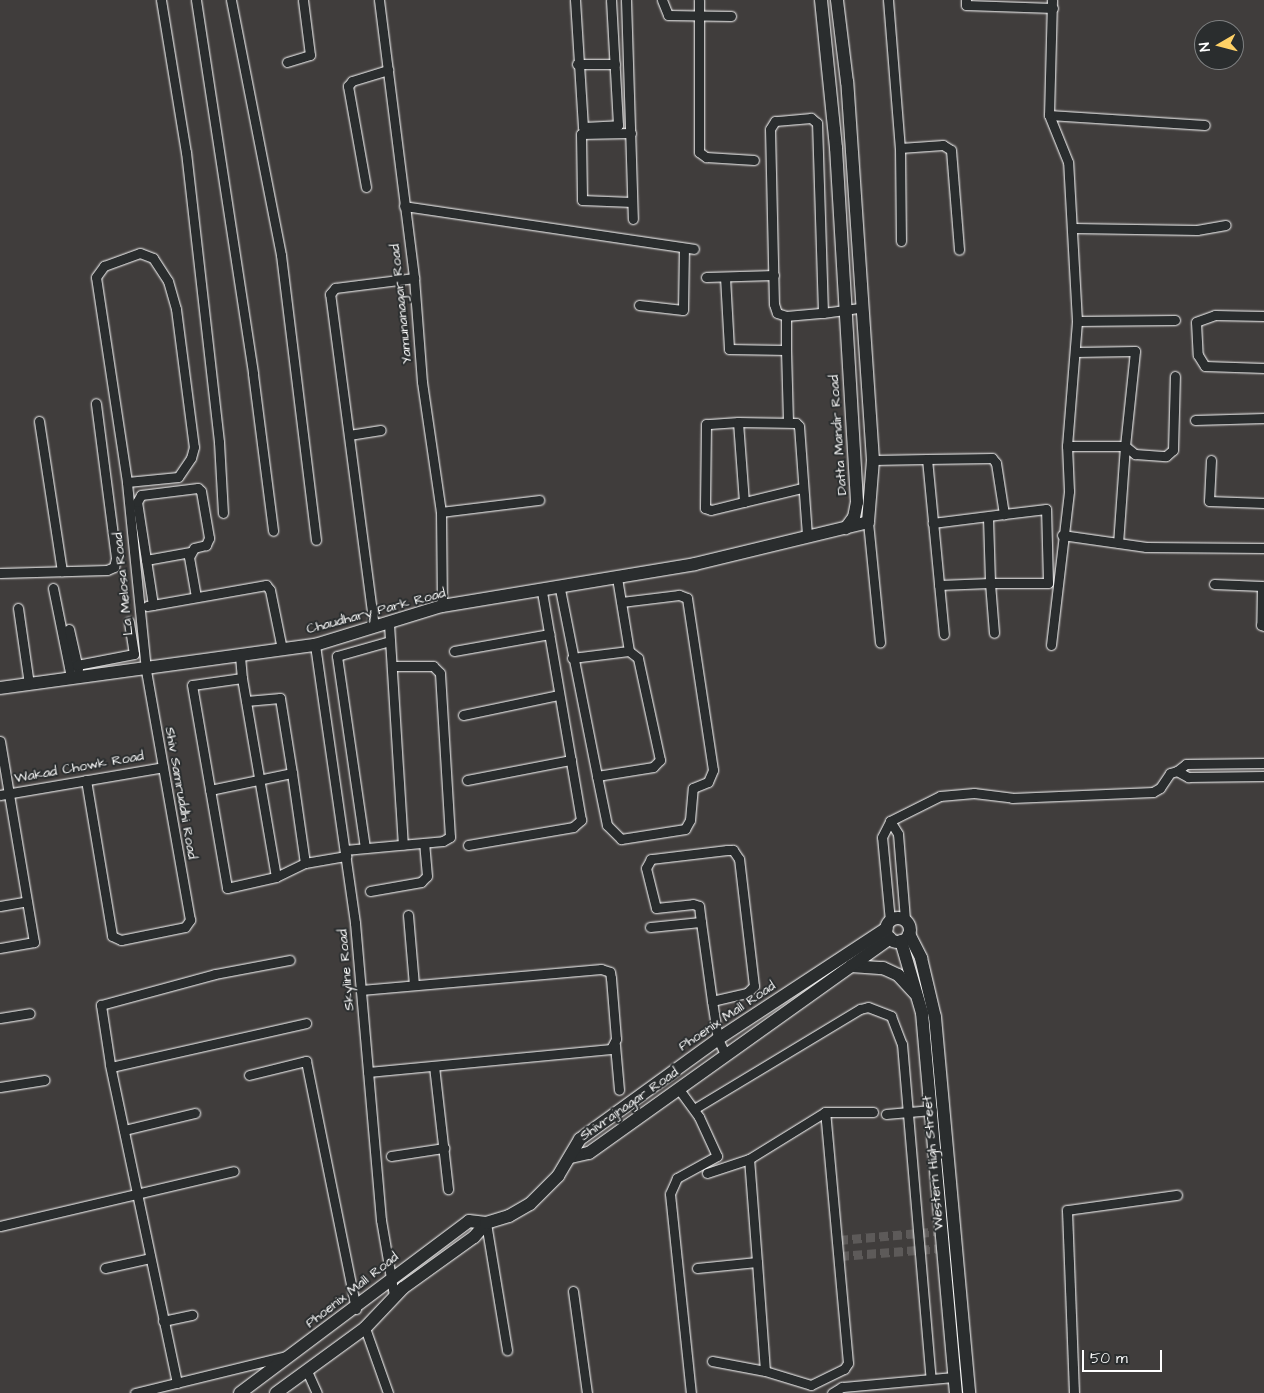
<!DOCTYPE html>
<html>
<head>
<meta charset="utf-8">
<style>
  body { margin:0 }
  #map { position:relative; width:1264px; height:1393px; overflow:hidden; background:#403d3c; font-family:"Architects Daughter",sans-serif }
  div>[style] { position:absolute }
  [style*='--x'] { left:calc(var(--x)*1px); top:calc(var(--y)*1px); width:calc(var(--w)*1px); rotate:calc(var(--a)*1deg) }
  .street-tunnel>* { height:9px; margin-top:-4.5px; transform-origin:0; background:repeating-linear-gradient(90deg,#5d5a59 0 9px,transparent 0 13.5px) }
  .roads { filter:drop-shadow(0 0 1px #fff) drop-shadow(0 0 1px #fff) }
  .street>* { height:9px; margin:-4.5px; padding:0 4.5px; transform-origin:4.5px; border-radius:4.5px; background:#2a2d2e }
  .secondary>* { height:12px; margin:-6px; padding:0 6px; transform-origin:6px; border-radius:6px; background:#2a2d2e }
  .secondary>.ring { margin:-6px; padding:0; box-sizing:content-box; background:none; border:12px solid #2a2d2e; border-radius:50% }
  span { translate:-50% -50%; white-space:nowrap; text-align:center; line-height:1.15; -webkit-text-stroke:4px #2a2d2e; paint-order:stroke }
  .street-label { font-size:14px; color:#fff }
  .north { position:absolute; left:1194px; top:20px; width:50px; height:50px; box-sizing:border-box; background:#2a2d2e; border:1px solid #7f8182; border-radius:50%; rotate:262deg; font-size:14px; font-weight:700; line-height:20px; text-align:center; color:#fff }
  .north::after { content:''; display:block; margin:auto; width:18px; height:22px; background:#ffd166; clip-path:polygon(50% 0,100% 100%,50% 72%,0 100%) }
  .scale { position:absolute; left:1082px; top:1350px; width:80px; height:22px; box-sizing:border-box; border:2px solid #fff; border-top:0; padding-left:6px; font-size:15px; line-height:18px; white-space:nowrap; color:#fff; -webkit-text-stroke:4px #2a2d2e; paint-order:stroke }
</style>
</head>
<body>
<div id="map">
  <div class="street-tunnel">
    <div style="--x:839;--y:1240;--w:103;--a:-5"></div>
    <div style="--x:840;--y:1256;--w:104;--a:-4.4"></div>
  </div>
  <div class="roads">
    <div class="street">
      <div style="--x:161;--y:0;--w:154;--a:80.7"></div>
      <div style="--x:186;--y:152;--w:292;--a:83.5"></div>
      <div style="--x:219;--y:442;--w:71;--a:86.8"></div>
      <div style="--x:196;--y:0;--w:378;--a:81.3"></div>
      <div style="--x:253;--y:374;--w:158;--a:82.7"></div>
      <div style="--x:231;--y:0;--w:260;--a:78.9"></div>
      <div style="--x:281;--y:255;--w:287;--a:83"></div>
      <div style="--x:379;--y:0;--w:280;--a:82.8"></div>
      <div style="--x:414;--y:278;--w:104;--a:85.6"></div>
      <div style="--x:422;--y:382;--w:131;--a:81.7"></div>
      <div style="--x:441;--y:512;--w:94;--a:89.4"></div>
      <div style="--x:575;--y:0;--w:127;--a:86.4"></div>
      <div style="--x:583;--y:127;--w:35;--a:-3"></div>
      <div style="--x:618;--y:125;--w:125;--a:-93.2"></div>
      <div style="--x:626;--y:0;--w:219;--a:88.2"></div>
      <div style="--x:662;--y:0;--w:16;--a:68"></div>
      <div style="--x:668;--y:15;--w:63;--a:0.9"></div>
      <div style="--x:699;--y:0;--w:152;--a:90"></div>
      <div style="--x:699;--y:152;--w:9;--a:36"></div>
      <div style="--x:706;--y:157;--w:48;--a:3.6"></div>
      <div style="--x:888;--y:0;--w:148;--a:85.4"></div>
      <div style="--x:900;--y:148;--w:93;--a:89.4"></div>
      <div style="--x:966;--y:0;--w:5;--a:90"></div>
      <div style="--x:966;--y:5;--w:87;--a:2"></div>
      <div style="--x:287;--y:62;--w:24;--a:-17"></div>
      <div style="--x:310;--y:55;--w:55;--a:-97.3"></div>
      <div style="--x:577;--y:64;--w:38;--a:0"></div>
      <div style="--x:1049;--y:115;--w:156;--a:3.7"></div>
      <div style="--x:631;--y:133;--w:50;--a:178.9"></div>
      <div style="--x:581;--y:134;--w:66;--a:89.1"></div>
      <div style="--x:582;--y:200;--w:50;--a:2.3"></div>
      <div style="--x:900;--y:148;--w:43;--a:-4"></div>
      <div style="--x:943;--y:145;--w:9;--a:32"></div>
      <div style="--x:951;--y:150;--w:100;--a:85.4"></div>
      <div style="--x:366;--y:187;--w:103;--a:-100.1"></div>
      <div style="--x:348;--y:86;--w:6;--a:-51"></div>
      <div style="--x:352;--y:81;--w:38;--a:-17"></div>
      <div style="--x:404;--y:206;--w:293;--a:8.4"></div>
      <div style="--x:1074;--y:228;--w:123;--a:0.9"></div>
      <div style="--x:1197;--y:230;--w:29;--a:-10"></div>
      <div style="--x:706;--y:277;--w:68;--a:-1.7"></div>
      <div style="--x:725;--y:277;--w:72;--a:86.8"></div>
      <div style="--x:729;--y:349;--w:57;--a:1"></div>
      <div style="--x:786;--y:350;--w:72;--a:88.4"></div>
      <div style="--x:639;--y:305;--w:44;--a:6.5"></div>
      <div style="--x:683;--y:310;--w:62;--a:-89.1"></div>
      <div style="--x:823;--y:313;--w:37;--a:-8"></div>
      <div style="--x:786;--y:316;--w:37;--a:-5"></div>
      <div style="--x:823;--y:313;--w:190;--a:-91.8"></div>
      <div style="--x:817;--y:123;--w:8;--a:-140"></div>
      <div style="--x:811;--y:118;--w:36;--a:175"></div>
      <div style="--x:775;--y:121;--w:9;--a:122"></div>
      <div style="--x:770;--y:129;--w:175;--a:88.7"></div>
      <div style="--x:774;--y:304;--w:9;--a:72"></div>
      <div style="--x:777;--y:313;--w:9;--a:18"></div>
      <div style="--x:786;--y:316;--w:34;--a:90"></div>
      <div style="--x:1264;--y:316;--w:49;--a:-178.8"></div>
      <div style="--x:1215;--y:315;--w:20;--a:160"></div>
      <div style="--x:1196;--y:322;--w:33;--a:87"></div>
      <div style="--x:1198;--y:355;--w:13;--a:58"></div>
      <div style="--x:1205;--y:366;--w:59;--a:1.9"></div>
      <div style="--x:1077;--y:321;--w:98;--a:-0.6"></div>
      <div style="--x:1075;--y:352;--w:60;--a:-1"></div>
      <div style="--x:1135;--y:351;--w:96;--a:96"></div>
      <div style="--x:1125;--y:446;--w:13;--a:39"></div>
      <div style="--x:1135;--y:454;--w:31;--a:4"></div>
      <div style="--x:1166;--y:456;--w:9;--a:-41"></div>
      <div style="--x:1173;--y:450;--w:74;--a:-88.5"></div>
      <div style="--x:1195;--y:420;--w:69;--a:-1.7"></div>
      <div style="--x:39;--y:421;--w:152;--a:81.3"></div>
      <div style="--x:738;--y:422;--w:32;--a:176"></div>
      <div style="--x:706;--y:424;--w:84;--a:90.7"></div>
      <div style="--x:705;--y:508;--w:6;--a:18"></div>
      <div style="--x:711;--y:510;--w:34;--a:-14"></div>
      <div style="--x:744;--y:502;--w:80;--a:-94.3"></div>
      <div style="--x:738;--y:422;--w:58;--a:1"></div>
      <div style="--x:796;--y:423;--w:4;--a:45"></div>
      <div style="--x:799;--y:426;--w:110;--a:85.8"></div>
      <div style="--x:349;--y:435;--w:32;--a:-9"></div>
      <div style="--x:1067;--y:446;--w:58;--a:0"></div>
      <div style="--x:1125;--y:446;--w:97;--a:94.1"></div>
      <div style="--x:927;--y:459;--w:65;--a:-0.9"></div>
      <div style="--x:992;--y:458;--w:6;--a:51"></div>
      <div style="--x:996;--y:463;--w:52;--a:81.1"></div>
      <div style="--x:1004;--y:514;--w:72;--a:172.8"></div>
      <div style="--x:873;--y:460;--w:54;--a:-1.1"></div>
      <div style="--x:927;--y:459;--w:176;--a:84.5"></div>
      <div style="--x:1211;--y:460;--w:41;--a:92.8"></div>
      <div style="--x:1209;--y:501;--w:55;--a:2.1"></div>
      <div style="--x:744;--y:502;--w:60;--a:-13.6"></div>
      <div style="--x:441;--y:512;--w:99;--a:-7"></div>
      <div style="--x:988;--y:518;--w:65;--a:88.2"></div>
      <div style="--x:990;--y:583;--w:58;--a:0"></div>
      <div style="--x:1048;--y:583;--w:74;--a:-91.5"></div>
      <div style="--x:1046;--y:509;--w:42;--a:173.2"></div>
      <div style="--x:868;--y:522;--w:121;--a:84.3"></div>
      <div style="--x:1062;--y:535;--w:85;--a:8.1"></div>
      <div style="--x:1146;--y:547;--w:118;--a:0.5"></div>
      <div style="--x:146;--y:560;--w:45;--a:-10.3"></div>
      <div style="--x:0;--y:573;--w:107;--a:-1.6"></div>
      <div style="--x:107;--y:570;--w:8;--a:-23"></div>
      <div style="--x:114;--y:567;--w:9;--a:-77"></div>
      <div style="--x:116;--y:558;--w:156;--a:-97.4"></div>
      <div style="--x:1214;--y:584;--w:48;--a:2.4"></div>
      <div style="--x:1262;--y:586;--w:39;--a:91"></div>
      <div style="--x:1261;--y:625;--w:3;--a:18"></div>
      <div style="--x:939;--y:585;--w:51;--a:-2.2"></div>
      <div style="--x:990;--y:583;--w:50;--a:85.4"></div>
      <div style="--x:53;--y:588;--w:91;--a:78.6"></div>
      <div style="--x:560;--y:589;--w:191;--a:78.8"></div>
      <div style="--x:597;--y:776;--w:57;--a:-9.1"></div>
      <div style="--x:653;--y:767;--w:10;--a:-45"></div>
      <div style="--x:660;--y:760;--w:104;--a:-102.2"></div>
      <div style="--x:638;--y:658;--w:11;--a:-142"></div>
      <div style="--x:629;--y:651;--w:74;--a:-99.3"></div>
      <div style="--x:153;--y:605;--w:104;--a:-98.8"></div>
      <div style="--x:137;--y:502;--w:8;--a:-60"></div>
      <div style="--x:141;--y:495;--w:57;--a:-7"></div>
      <div style="--x:198;--y:488;--w:4;--a:45"></div>
      <div style="--x:201;--y:491;--w:48;--a:80.3"></div>
      <div style="--x:209;--y:538;--w:8;--a:113"></div>
      <div style="--x:206;--y:545;--w:12;--a:166"></div>
      <div style="--x:194;--y:548;--w:10;--a:119"></div>
      <div style="--x:189;--y:557;--w:39;--a:80"></div>
      <div style="--x:147;--y:606;--w:121;--a:-10"></div>
      <div style="--x:266;--y:585;--w:6;--a:51"></div>
      <div style="--x:270;--y:590;--w:60;--a:78.5"></div>
      <div style="--x:18;--y:608;--w:77;--a:81.8"></div>
      <div style="--x:389;--y:624;--w:221;--a:86.4"></div>
      <div style="--x:374;--y:627;--w:336;--a:-97.5"></div>
      <div style="--x:330;--y:294;--w:8;--a:-50"></div>
      <div style="--x:335;--y:288;--w:80;--a:-7.2"></div>
      <div style="--x:69;--y:629;--w:41;--a:77.3"></div>
      <div style="--x:315;--y:645;--w:281;--a:81.8"></div>
      <div style="--x:355;--y:923;--w:298;--a:85"></div>
      <div style="--x:381;--y:1220;--w:76;--a:80.2"></div>
      <div style="--x:1051;--y:645;--w:155;--a:-83.3"></div>
      <div style="--x:1069;--y:491;--w:45;--a:-92.5"></div>
      <div style="--x:1067;--y:446;--w:125;--a:-85.4"></div>
      <div style="--x:1077;--y:321;--w:159;--a:-93.2"></div>
      <div style="--x:1068;--y:162;--w:51;--a:-112"></div>
      <div style="--x:1049;--y:115;--w:115;--a:-88.5"></div>
      <div style="--x:454;--y:651;--w:97;--a:-10.1"></div>
      <div style="--x:240;--y:656;--w:22;--a:85"></div>
      <div style="--x:572;--y:658;--w:57;--a:-7"></div>
      <div style="--x:77;--y:665;--w:58;--a:-10.9"></div>
      <div style="--x:134;--y:654;--w:33;--a:-99"></div>
      <div style="--x:463;--y:715;--w:98;--a:-11.8"></div>
      <div style="--x:0;--y:741;--w:204;--a:80.4"></div>
      <div style="--x:34;--y:942;--w:35;--a:170"></div>
      <div style="--x:1264;--y:763;--w:78;--a:179.3"></div>
      <div style="--x:1186;--y:764;--w:11;--a:142"></div>
      <div style="--x:1177;--y:771;--w:13;--a:29"></div>
      <div style="--x:1188;--y:777;--w:76;--a:-0.8"></div>
      <div style="--x:292;--y:773;--w:91;--a:81.8"></div>
      <div style="--x:597;--y:776;--w:50;--a:78.5"></div>
      <div style="--x:607;--y:825;--w:20;--a:45"></div>
      <div style="--x:621;--y:839;--w:65;--a:-8.9"></div>
      <div style="--x:685;--y:829;--w:10;--a:-61"></div>
      <div style="--x:690;--y:820;--w:32;--a:-85"></div>
      <div style="--x:693;--y:788;--w:16;--a:-22"></div>
      <div style="--x:708;--y:782;--w:13;--a:-67"></div>
      <div style="--x:713;--y:770;--w:174;--a:-98.6"></div>
      <div style="--x:687;--y:598;--w:9;--a:-159"></div>
      <div style="--x:679;--y:595;--w:58;--a:173.1"></div>
      <div style="--x:86;--y:780;--w:158;--a:80.5"></div>
      <div style="--x:112;--y:936;--w:10;--a:24"></div>
      <div style="--x:121;--y:940;--w:65;--a:-11.5"></div>
      <div style="--x:185;--y:927;--w:9;--a:-54"></div>
      <div style="--x:190;--y:920;--w:254;--a:-100"></div>
      <div style="--x:146;--y:670;--w:189;--a:-95.8"></div>
      <div style="--x:127;--y:482;--w:207;--a:-98.6"></div>
      <div style="--x:96;--y:277;--w:14;--a:-54"></div>
      <div style="--x:104;--y:266;--w:38;--a:-20"></div>
      <div style="--x:140;--y:253;--w:14;--a:21"></div>
      <div style="--x:153;--y:258;--w:27;--a:57"></div>
      <div style="--x:168;--y:281;--w:29;--a:74"></div>
      <div style="--x:176;--y:309;--w:139;--a:82.6"></div>
      <div style="--x:194;--y:447;--w:11;--a:105"></div>
      <div style="--x:191;--y:458;--w:23;--a:124"></div>
      <div style="--x:178;--y:477;--w:51;--a:174.4"></div>
      <div style="--x:467;--y:780;--w:106;--a:-10.9"></div>
      <div style="--x:210;--y:790;--w:84;--a:-11.7"></div>
      <div style="--x:292;--y:773;--w:76;--a:-99.1"></div>
      <div style="--x:280;--y:698;--w:34;--a:175"></div>
      <div style="--x:0;--y:795;--w:165;--a:-9.7"></div>
      <div style="--x:890;--y:821;--w:56;--a:-26.6"></div>
      <div style="--x:940;--y:796;--w:34;--a:-5"></div>
      <div style="--x:974;--y:793;--w:38;--a:7"></div>
      <div style="--x:1012;--y:798;--w:141;--a:-2.4"></div>
      <div style="--x:1153;--y:792;--w:8;--a:-30"></div>
      <div style="--x:1160;--y:788;--w:18;--a:-56"></div>
      <div style="--x:1170;--y:773;--w:7;--a:-16"></div>
      <div style="--x:468;--y:845;--w:107;--a:-9.7"></div>
      <div style="--x:573;--y:827;--w:11;--a:-41"></div>
      <div style="--x:581;--y:820;--w:231;--a:-99.7"></div>
      <div style="--x:365;--y:848;--w:194;--a:-98.3"></div>
      <div style="--x:337;--y:656;--w:55;--a:-15.8"></div>
      <div style="--x:345;--y:850;--w:98;--a:-5.2"></div>
      <div style="--x:443;--y:841;--w:8;--a:-30"></div>
      <div style="--x:450;--y:837;--w:164;--a:-93.5"></div>
      <div style="--x:440;--y:673;--w:10;--a:-135"></div>
      <div style="--x:433;--y:666;--w:41;--a:180"></div>
      <div style="--x:276;--y:877;--w:202;--a:-99.7"></div>
      <div style="--x:242;--y:678;--w:50;--a:172"></div>
      <div style="--x:192;--y:685;--w:206;--a:80.2"></div>
      <div style="--x:227;--y:888;--w:50;--a:-12.7"></div>
      <div style="--x:276;--y:877;--w:32;--a:-26"></div>
      <div style="--x:305;--y:863;--w:42;--a:-9.7"></div>
      <div style="--x:370;--y:891;--w:52;--a:-10"></div>
      <div style="--x:421;--y:882;--w:8;--a:-45"></div>
      <div style="--x:427;--y:876;--w:33;--a:-95"></div>
      <div style="--x:0;--y:906;--w:27;--a:-10"></div>
      <div style="--x:408;--y:915;--w:70;--a:85.1"></div>
      <div style="--x:890;--y:921;--w:84;--a:-95.4"></div>
      <div style="--x:882;--y:837;--w:18;--a:-63"></div>
      <div style="--x:890;--y:821;--w:15;--a:58"></div>
      <div style="--x:898;--y:834;--w:86;--a:85.3"></div>
      <div style="--x:650;--y:927;--w:51;--a:-5.6"></div>
      <div style="--x:361;--y:990;--w:241;--a:-5"></div>
      <div style="--x:601;--y:969;--w:9;--a:18"></div>
      <div style="--x:610;--y:972;--w:6;--a:81"></div>
      <div style="--x:611;--y:978;--w:61;--a:85.3"></div>
      <div style="--x:616;--y:1039;--w:11;--a:117"></div>
      <div style="--x:611;--y:1049;--w:244;--a:174.6"></div>
      <div style="--x:712;--y:1001;--w:36;--a:-13"></div>
      <div style="--x:747;--y:993;--w:10;--a:-45"></div>
      <div style="--x:754;--y:986;--w:128;--a:-96.7"></div>
      <div style="--x:739;--y:859;--w:11;--a:-124"></div>
      <div style="--x:733;--y:850;--w:6;--a:180"></div>
      <div style="--x:727;--y:850;--w:77;--a:173.2"></div>
      <div style="--x:651;--y:859;--w:10;--a:119"></div>
      <div style="--x:646;--y:868;--w:41;--a:76"></div>
      <div style="--x:656;--y:908;--w:37;--a:-6"></div>
      <div style="--x:693;--y:904;--w:6;--a:18"></div>
      <div style="--x:699;--y:906;--w:16;--a:83"></div>
      <div style="--x:701;--y:922;--w:80;--a:82.1"></div>
      <div style="--x:712;--y:1001;--w:38;--a:81"></div>
      <div style="--x:718;--y:1039;--w:17;--a:65"></div>
      <div style="--x:0;--y:1018;--w:30;--a:-9"></div>
      <div style="--x:615;--y:1045;--w:45;--a:84.9"></div>
      <div style="--x:434;--y:1066;--w:124;--a:83.5"></div>
      <div style="--x:111;--y:1067;--w:200;--a:-12.7"></div>
      <div style="--x:249;--y:1075;--w:59;--a:-13.8"></div>
      <div style="--x:306;--y:1061;--w:253;--a:78.6"></div>
      <div style="--x:0;--y:1087;--w:45;--a:-9"></div>
      <div style="--x:678;--y:1088;--w:36;--a:54"></div>
      <div style="--x:699;--y:1117;--w:43;--a:65.2"></div>
      <div style="--x:717;--y:1156;--w:46;--a:151.2"></div>
      <div style="--x:677;--y:1178;--w:17;--a:114"></div>
      <div style="--x:670;--y:1194;--w:200;--a:84"></div>
      <div style="--x:694;--y:1109;--w:194;--a:-31.1"></div>
      <div style="--x:860;--y:1009;--w:8;--a:-14"></div>
      <div style="--x:868;--y:1007;--w:25;--a:21"></div>
      <div style="--x:891;--y:1016;--w:30;--a:69"></div>
      <div style="--x:902;--y:1044;--w:336;--a:85.1"></div>
      <div style="--x:886;--y:1114;--w:46;--a:-5"></div>
      <div style="--x:124;--y:1130;--w:73;--a:-13.5"></div>
      <div style="--x:391;--y:1156;--w:54;--a:-8.6"></div>
      <div style="--x:707;--y:1173;--w:44;--a:-18.4"></div>
      <div style="--x:749;--y:1159;--w:89;--a:-31.7"></div>
      <div style="--x:825;--y:1112;--w:48;--a:0"></div>
      <div style="--x:486;--y:1223;--w:129;--a:80.6"></div>
      <div style="--x:0;--y:1226;--w:240;--a:-13.2"></div>
      <div style="--x:757;--y:1262;--w:109;--a:85.8"></div>
      <div style="--x:105;--y:1268;--w:46;--a:-12.5"></div>
      <div style="--x:697;--y:1268;--w:60;--a:-5.7"></div>
      <div style="--x:757;--y:1262;--w:103;--a:-94.4"></div>
      <div style="--x:573;--y:1291;--w:103;--a:82.2"></div>
      <div style="--x:163;--y:1321;--w:30;--a:-12"></div>
      <div style="--x:365;--y:1328;--w:69;--a:70.5"></div>
      <div style="--x:712;--y:1361;--w:54;--a:10.7"></div>
      <div style="--x:765;--y:1371;--w:48;--a:16.9"></div>
      <div style="--x:811;--y:1385;--w:37;--a:-26"></div>
      <div style="--x:844;--y:1369;--w:7;--a:-56"></div>
      <div style="--x:848;--y:1363;--w:252;--a:-95.2"></div>
      <div style="--x:307;--y:1371;--w:24;--a:66"></div>
      <div style="--x:177;--y:1383;--w:326;--a:-101.9"></div>
      <div style="--x:110;--y:1064;--w:60;--a:-98.7"></div>
      <div style="--x:101;--y:1005;--w:118;--a:-15.2"></div>
      <div style="--x:215;--y:974;--w:76;--a:-10.6"></div>
      <div style="--x:135;--y:1393;--w:156;--a:-13.7"></div>
      <div style="--x:832;--y:1393;--w:12;--a:-31"></div>
      <div style="--x:842;--y:1387;--w:113;--a:-5.1"></div>
      <div style="--x:1074;--y:1393;--w:183;--a:-92.2"></div>
      <div style="--x:1067;--y:1210;--w:111;--a:-7.8"></div>
    </div>
    <div class="secondary">
      <div style="--x:821;--y:0;--w:149;--a:84.2"></div>
      <div style="--x:836;--y:148;--w:355;--a:86.6"></div>
      <div style="--x:857;--y:502;--w:15;--a:101"></div>
      <div style="--x:854;--y:517;--w:14;--a:126"></div>
      <div style="--x:0;--y:688;--w:318;--a:-7.8"></div>
      <div style="--x:315;--y:645;--w:133;--a:-17.1"></div>
      <div style="--x:442;--y:606;--w:256;--a:-9.4"></div>
      <div style="--x:695;--y:564;--w:178;--a:-13.6"></div>
      <div style="--x:868;--y:522;--w:62;--a:-85.4"></div>
      <div style="--x:873;--y:460;--w:379;--a:-93.9"></div>
      <div style="--x:847;--y:82;--w:83;--a:-97"></div>
      <div class="ring" style="left:886px;top:918px;width:12px;height:12px"></div>
      <div style="--x:909;--y:934;--w:27;--a:63"></div>
      <div style="--x:921;--y:958;--w:61;--a:76.7"></div>
      <div style="--x:935;--y:1017;--w:378;--a:84.8"></div>
      <div style="--x:901;--y:941;--w:75;--a:73.7"></div>
      <div style="--x:922;--y:1013;--w:382;--a:84.9"></div>
      <div style="--x:851;--y:966;--w:32;--a:4"></div>
      <div style="--x:883;--y:968;--w:17;--a:25"></div>
      <div style="--x:898;--y:975;--w:25;--a:47"></div>
      <div style="--x:571;--y:1157;--w:18;--a:-13"></div>
      <div style="--x:589;--y:1153;--w:370;--a:-35.5"></div>
      <div style="--x:240;--y:1393;--w:286;--a:-36.9"></div>
      <div style="--x:469;--y:1221;--w:17;--a:7"></div>
      <div style="--x:276;--y:1393;--w:110;--a:-36.1"></div>
      <div style="--x:365;--y:1328;--w:55;--a:-46.5"></div>
      <div style="--x:403;--y:1288;--w:87;--a:-35.7"></div>
      <div style="--x:474;--y:1237;--w:18;--a:-49"></div>
      <div style="--x:486;--y:1223;--w:24;--a:-17"></div>
      <div style="--x:509;--y:1216;--w:24;--a:-30"></div>
      <div style="--x:530;--y:1204;--w:40;--a:-45"></div>
      <div style="--x:558;--y:1176;--w:43;--a:-59.3"></div>
      <div style="--x:580;--y:1139;--w:170;--a:-35.9"></div>
      <div style="--x:718;--y:1039;--w:202;--a:-33.3"></div>
    </div>
  </div>
  <div class="street-label">
    <span style="left:401px;top:304px;rotate:-96deg">Yamunanagar Road</span>
    <span style="left:838px;top:435px;rotate:-94deg">Datta Mandir Road</span>
    <span style="left:123px;top:584px;rotate:-96deg">La Melosa Road</span>
    <span style="left:376px;top:611px;rotate:-15deg">Chaudhary Park Road</span>
    <span style="left:79px;top:767px;rotate:-10deg">Wakad Chowk Road</span>
    <span style="left:181px;top:793px;rotate:80deg">Shiv Samruddhi Road</span>
    <span style="left:346px;top:970px;rotate:-95deg">Skyline Road</span>
    <span style="left:727px;top:1016px;rotate:-34deg">Phoenix Mall Road</span>
    <span style="left:629px;top:1104px;rotate:-35deg">Shivrajnagar Road</span>
    <span style="left:933px;top:1163px;rotate:-95deg">Western High Street</span>
    <span style="left:352px;top:1290px;rotate:-38deg">Phoenix Mall Road</span>
  </div>
  <div class="north">N</div>
  <div class="scale">50 m</div>
</div>
</body>
</html>
